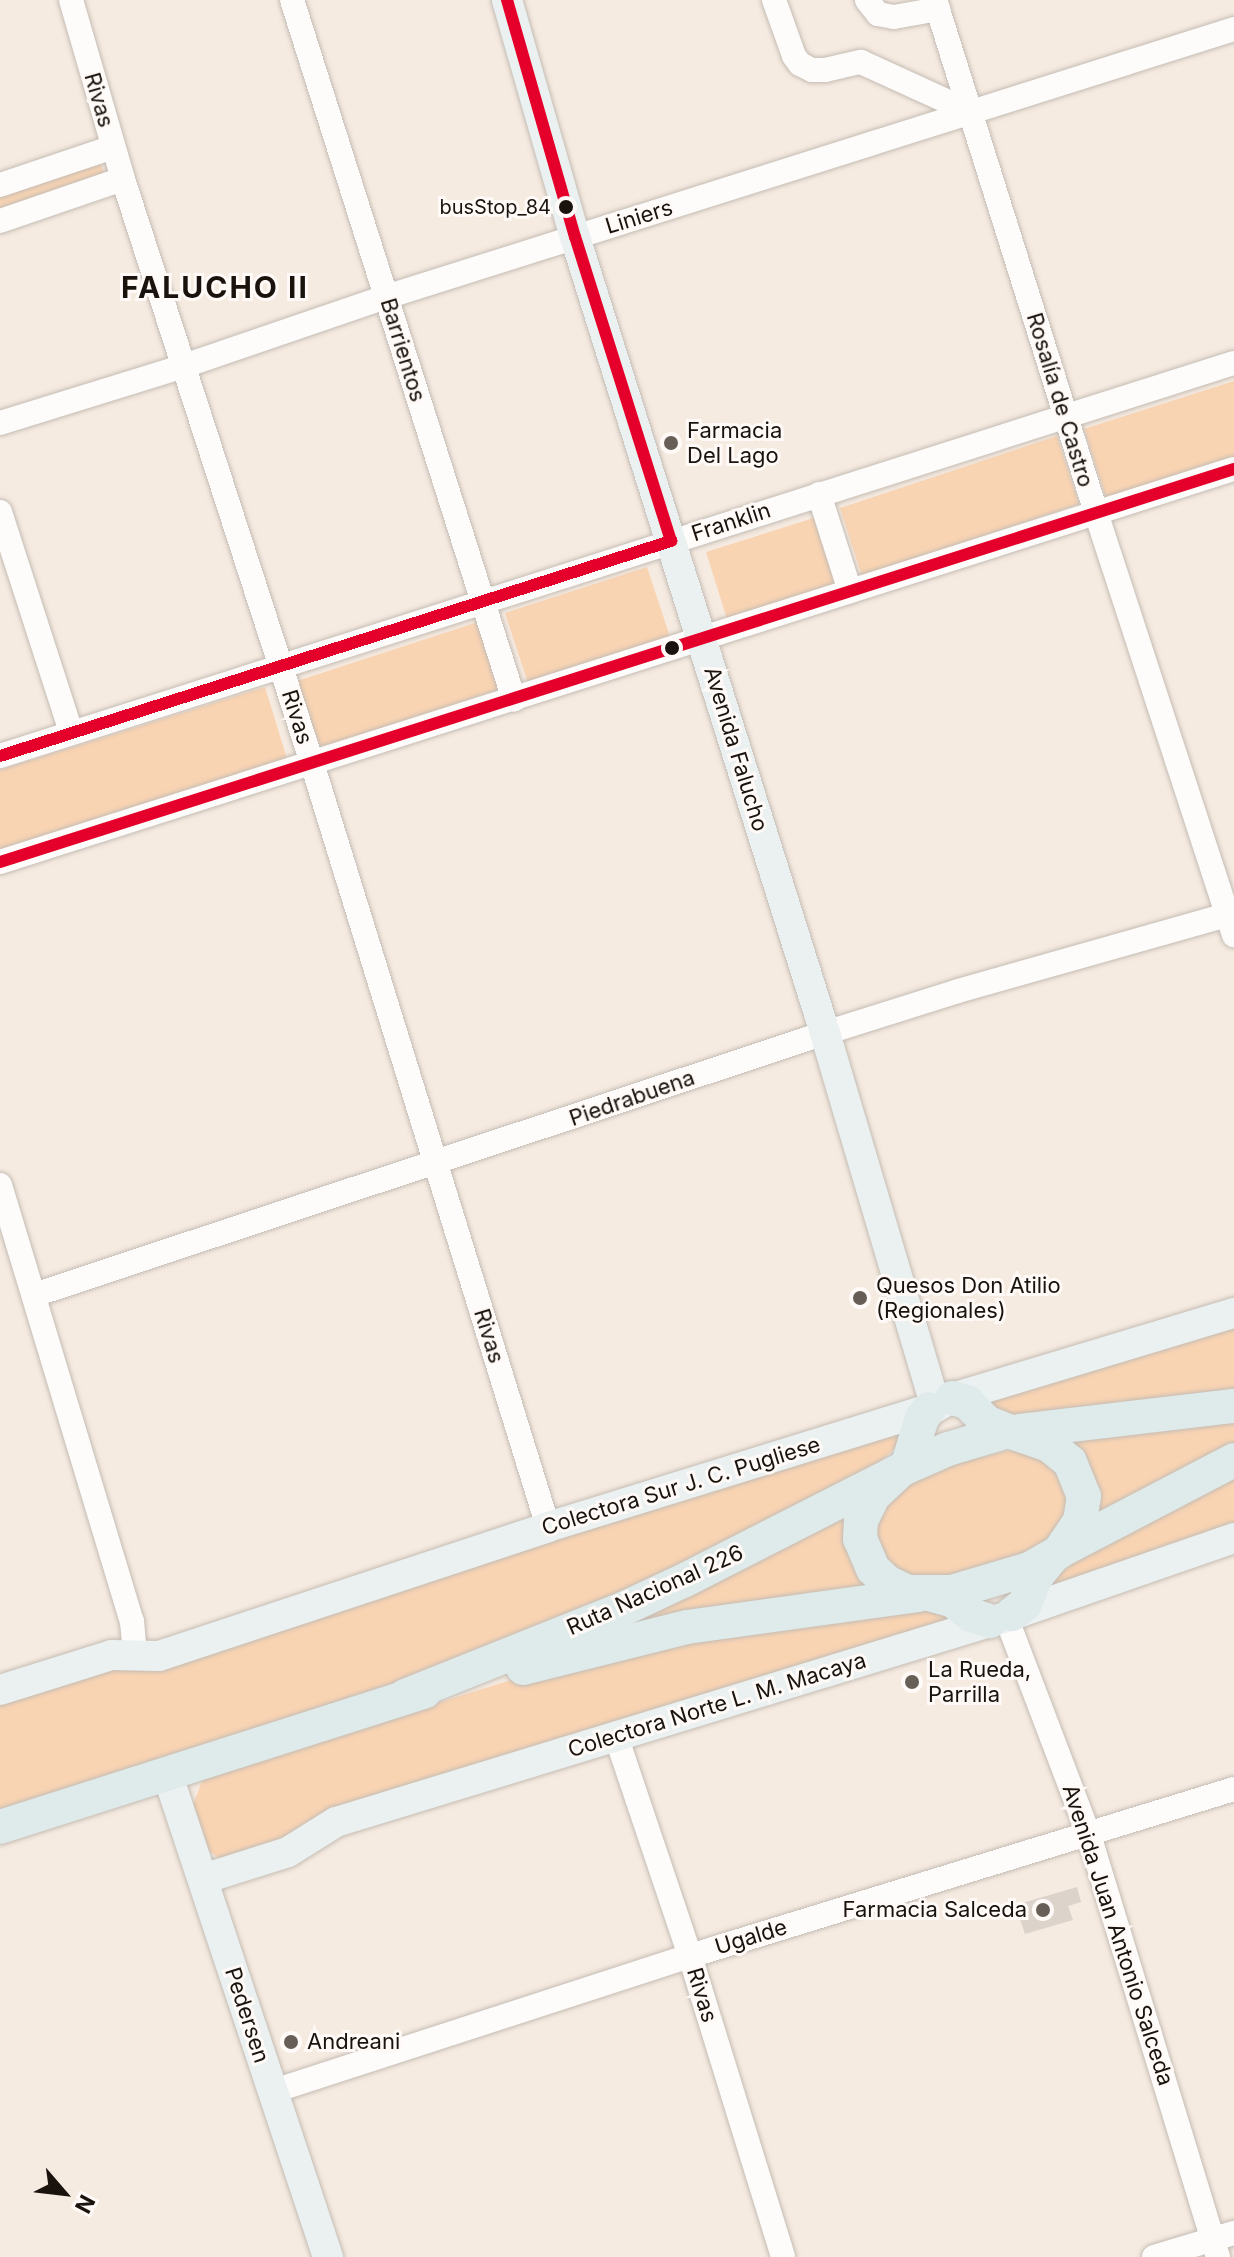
<!DOCTYPE html>
<html>
<head>
<meta charset="utf-8">
<style>
  body { margin:0 }
  #map { position:relative; width:1234px; height:2257px; overflow:hidden; background:#f6ebe1; font-family:Inter,sans-serif }
  div>[style] { position:absolute }
  [style*='--x'] { left:calc(var(--x)*1px); top:calc(var(--y)*1px); width:calc(var(--w)*1px); rotate:calc(var(--a)*1deg) }
  .green>* { inset:0; background:#f9d4b3 }
  .building>* { inset:0; background:#dcd3cb }
  .roads { filter:drop-shadow(0 0 2px #c4bcb4) drop-shadow(0 0 2px #c4bcb4) }
  .minor>* { height:24px; margin:-12px; padding:0 12px; transform-origin:12px; border-radius:12px; background:#fefcfa }
  .major>* { height:30px; margin:-15px; padding:0 15px; transform-origin:15px; border-radius:15px; background:#ebf1f0 }
  .highway>* { height:34px; margin:-17px; padding:0 17px; transform-origin:17px; border-radius:17px; background:#dfeaea }
  .bus-1>* { height:12px; margin:-6px; padding:0 6px; transform-origin:6px; border-radius:6px; background:#e4002b }
  .dots>* { width:22px; height:22px; translate:-50% -50%; box-sizing:border-box; border:4px solid #fffaf7; border-radius:50% }
  span { translate:-50% -50%; white-space:nowrap; text-align:center; line-height:1.15; -webkit-text-stroke:6px #fffaf7; paint-order:stroke }
  .bus-label { font-size:20px; color:#1a130d }
  .right { translate:-100% -50%; text-align:right }
  .street-label { font-size:22px; color:#1a130d }
  .poi-label { font-size:22px; color:#1a130d }
  .left { translate:0 -50%; text-align:left }
  .district-label { font-size:30px; color:#1a130d; font-weight:700; letter-spacing:2px }
  .north { position:absolute; left:24px; top:2153px; width:80px; height:80px; -webkit-text-stroke:6px #fffaf7; paint-order:stroke; rotate:118deg; font-size:22px; font-weight:700; line-height:32px; text-align:center; color:#1a130d }
  .north::after { content:''; display:block; margin:auto; width:28px; height:36px; background:#1a130d; clip-path:polygon(50% 0,100% 100%,50% 72%,0 100%) }
</style>
</head>
<body>
<div id="map">
  <div class="green">
    <div style="clip-path:polygon(100px 162px,106px 178px,0 213px,0 195px)"></div>
    <div style="clip-path:polygon(1234px 381px,1234px 457px,1106px 498px,1084px 429px)"></div>
    <div style="clip-path:polygon(1057px 436px,1079px 504px,862px 576px,840px 508px)"></div>
    <div style="clip-path:polygon(817px 517px,838px 584px,727px 619px,706px 552px)"></div>
    <div style="clip-path:polygon(647px 567px,670px 637px,528px 683px,505px 613px)"></div>
    <div style="clip-path:polygon(478px 622px,500px 689px,318px 749px,297px 681px)"></div>
    <div style="clip-path:polygon(265px 687px,288px 762px,0 852px,0 770px)"></div>
    <div style="clip-path:polygon(1234px 1322px,1234px 1397px,1028px 1421px,991px 1407px,993px 1400px)"></div>
    <div style="clip-path:polygon(1234px 1417px,1234px 1449px,1101px 1524px,1060px 1436px)"></div>
    <div style="clip-path:polygon(893px 1433px,899px 1439px,897px 1446px,871px 1471px,841px 1490px,486px 1653px,0 1811px,0 1702px)"></div>
    <div style="clip-path:polygon(1007px 1451px,1029px 1451px,1058px 1467px,1070px 1510px,1053px 1539px,1031px 1552px,971px 1575px,919px 1580px,889px 1567px,873px 1528px,876px 1515px,925px 1471px)"></div>
    <div style="clip-path:polygon(1234px 1468px,1234px 1528px,1046px 1590px,1049px 1583px,1096px 1545px)"></div>
    <div style="clip-path:polygon(852px 1506px,881px 1594px,578px 1638px)"></div>
    <div style="clip-path:polygon(933px 1610px,954px 1615px,954px 1623px,221px 1860px,208px 1850px,193px 1805px,202px 1781px,215px 1772px,508px 1681px,647px 1644px,851px 1613px)"></div>
  </div>
  <div class="building">
    <div style="clip-path:polygon(1077px 1887px,1081px 1902px,1068px 1906px,1073px 1920px,1025px 1934px,1015px 1905px)"></div>
  </div>
  <div class="roads">
    <div class="minor">
      <div style="--x:71;--y:0;--w:186;--a:73.8"></div>
      <div style="--x:123;--y:179;--w:614;--a:72.07"></div>
      <div style="--x:312;--y:763;--w:800;--a:72.83"></div>
      <div style="--x:292;--y:0;--w:734;--a:72.4"></div>
      <div style="--x:774;--y:0;--w:59;--a:70.3"></div>
      <div style="--x:794;--y:56;--w:10;--a:53"></div>
      <div style="--x:800;--y:64;--w:13;--a:27"></div>
      <div style="--x:812;--y:70;--w:13;--a:0"></div>
      <div style="--x:825;--y:70;--w:37;--a:-13"></div>
      <div style="--x:861;--y:62;--w:120;--a:24.6"></div>
      <div style="--x:867;--y:0;--w:18;--a:52"></div>
      <div style="--x:878;--y:14;--w:16;--a:11"></div>
      <div style="--x:894;--y:17;--w:45;--a:-10.3"></div>
      <div style="--x:935;--y:0;--w:544;--a:72.56"></div>
      <div style="--x:1098;--y:519;--w:438;--a:71.9"></div>
      <div style="--x:0;--y:185;--w:119;--a:-18.6"></div>
      <div style="--x:0;--y:221;--w:130;--a:-18.9"></div>
      <div style="--x:0;--y:423;--w:193;--a:-17.2"></div>
      <div style="--x:184;--y:366;--w:213;--a:-18.9"></div>
      <div style="--x:386;--y:297;--w:889;--a:-17.54"></div>
      <div style="--x:819;--y:494;--w:102;--a:72.3"></div>
      <div style="--x:0;--y:512;--w:231;--a:72.1"></div>
      <div style="--x:0;--y:756;--w:1295;--a:-17.67"></div>
      <div style="--x:0;--y:862;--w:1295;--a:-17.67"></div>
      <div style="--x:0;--y:1185;--w:456;--a:73.2"></div>
      <div style="--x:132;--y:1621;--w:24;--a:85"></div>
      <div style="--x:134;--y:1645;--w:10;--a:119"></div>
      <div style="--x:34;--y:1295;--w:833;--a:-18.33"></div>
      <div style="--x:825;--y:1033;--w:139;--a:-17.5"></div>
      <div style="--x:958;--y:991;--w:287;--a:-15.8"></div>
      <div style="--x:1006;--y:1617;--w:233;--a:69.2"></div>
      <div style="--x:1089;--y:1835;--w:441;--a:73"></div>
      <div style="--x:616;--y:1736;--w:232;--a:71.4"></div>
      <div style="--x:690;--y:1956;--w:315;--a:72.8"></div>
      <div style="--x:271;--y:2092;--w:441;--a:-18"></div>
      <div style="--x:690;--y:1956;--w:569;--a:-17.07"></div>
      <div style="--x:1154;--y:2257;--w:84;--a:-16.7"></div>
    </div>
    <div class="major">
      <div style="--x:507;--y:0;--w:247;--a:74"></div>
      <div style="--x:575;--y:237;--w:834;--a:72.56"></div>
      <div style="--x:825;--y:1033;--w:390;--a:73.5"></div>
      <div style="--x:0;--y:1690;--w:117;--a:-17.4"></div>
      <div style="--x:112;--y:1655;--w:47;--a:1.2"></div>
      <div style="--x:159;--y:1656;--w:410;--a:-18.3"></div>
      <div style="--x:548;--y:1527;--w:406;--a:-17.2"></div>
      <div style="--x:936;--y:1407;--w:18;--a:-29"></div>
      <div style="--x:952;--y:1398;--w:295;--a:-16.8"></div>
      <div style="--x:167;--y:1773;--w:510;--a:71.6"></div>
      <div style="--x:203;--y:1879;--w:89;--a:-17.6"></div>
      <div style="--x:288;--y:1852;--w:57;--a:-32"></div>
      <div style="--x:336;--y:1822;--w:701;--a:-17.01"></div>
      <div style="--x:1006;--y:1617;--w:241;--a:-19.1"></div>
    </div>
    <div class="highway">
      <div style="--x:952;--y:1398;--w:16;--a:15"></div>
      <div style="--x:967;--y:1402;--w:28;--a:46"></div>
      <div style="--x:986;--y:1422;--w:24;--a:22"></div>
      <div style="--x:1020;--y:1431;--w:215;--a:-6.7"></div>
      <div style="--x:907;--y:1467;--w:51;--a:-73"></div>
      <div style="--x:922;--y:1418;--w:11;--a:-52"></div>
      <div style="--x:1060;--y:1551;--w:196;--a:-27.6"></div>
      <div style="--x:929;--y:1594;--w:24;--a:15"></div>
      <div style="--x:952;--y:1600;--w:24;--a:38"></div>
      <div style="--x:971;--y:1615;--w:20;--a:18"></div>
      <div style="--x:1012;--y:1614;--w:16;--a:-38"></div>
      <div style="--x:1025;--y:1604;--w:28;--a:-69"></div>
      <div style="--x:1035;--y:1578;--w:27;--a:-51"></div>
      <div style="--x:523;--y:1668;--w:169;--a:-14"></div>
      <div style="--x:687;--y:1627;--w:234;--a:-7.9"></div>
      <div style="--x:405;--y:1696;--w:235;--a:-21.8"></div>
      <div style="--x:623;--y:1609;--w:68;--a:-25.1"></div>
      <div style="--x:685;--y:1580;--w:249;--a:-27"></div>
      <div style="--x:907;--y:1467;--w:45;--a:-23.7"></div>
      <div style="--x:948;--y:1449;--w:63;--a:-16.7"></div>
      <div style="--x:1008;--y:1431;--w:43;--a:18.9"></div>
      <div style="--x:1049;--y:1445;--w:27;--a:39"></div>
      <div style="--x:1070;--y:1462;--w:37;--a:68"></div>
      <div style="--x:1084;--y:1496;--w:25;--a:99"></div>
      <div style="--x:1080;--y:1521;--w:37;--a:124"></div>
      <div style="--x:1059;--y:1552;--w:34;--a:150"></div>
      <div style="--x:1029;--y:1569;--w:80;--a:163.4"></div>
      <div style="--x:952;--y:1592;--w:44;--a:180"></div>
      <div style="--x:908;--y:1592;--w:23;--a:-155"></div>
      <div style="--x:887;--y:1582;--w:19;--a:-137"></div>
      <div style="--x:873;--y:1569;--w:33;--a:-113"></div>
      <div style="--x:860;--y:1539;--w:18;--a:-87"></div>
      <div style="--x:861;--y:1521;--w:28;--a:-64"></div>
      <div style="--x:873;--y:1496;--w:37;--a:-43"></div>
      <div style="--x:0;--y:1827;--w:446;--a:-17.7"></div>
    </div>
  </div>
  <div class="bus-1">
    <div style="--x:0;--y:756;--w:705;--a:-17.77"></div>
    <div style="--x:671;--y:541;--w:319;--a:-107.5"></div>
    <div style="--x:575;--y:237;--w:247;--a:-106"></div>
    <div style="--x:0;--y:862;--w:1295;--a:-17.67"></div>
  </div>
  <div class="dots">
    <div style="left:566px;top:207px;background:#1a130d"></div>
    <div style="left:671px;top:443px;background:#675f57"></div>
    <div style="left:672px;top:648px;background:#1a130d"></div>
    <div style="left:860px;top:1298px;background:#675f57"></div>
    <div style="left:912px;top:1682px;background:#675f57"></div>
    <div style="left:1043px;top:1910px;background:#675f57"></div>
    <div style="left:291px;top:2042px;background:#675f57"></div>
  </div>
  <div class="bus-label">
    <span class="right" style="left:551px;top:207px">busStop_84</span>
  </div>
  <div class="street-label">
    <span style="left:99px;top:100px;rotate:74deg">Rivas</span>
    <span style="left:639px;top:217px;rotate:-17deg">Liniers</span>
    <span style="left:403px;top:350px;rotate:73deg">Barrientos</span>
    <span style="left:1060px;top:400px;rotate:73deg">Rosalía de Castro</span>
    <span style="left:731px;top:522px;rotate:-18deg">Franklin</span>
    <span style="left:297px;top:717px;rotate:72deg">Rivas</span>
    <span style="left:736px;top:749px;rotate:73deg">Avenida Falucho</span>
    <span style="left:632px;top:1098px;rotate:-19deg">Piedrabuena</span>
    <span style="left:489px;top:1336px;rotate:73deg">Rivas</span>
    <span style="left:681px;top:1486px;rotate:-17deg">Colectora Sur J. C. Pugliese</span>
    <span style="left:655px;top:1590px;rotate:-24deg">Ruta Nacional 226</span>
    <span style="left:717px;top:1705px;rotate:-17deg">Colectora Norte L. M. Macaya</span>
    <span style="left:1118px;top:1935px;rotate:72deg">Avenida Juan Antonio Salceda</span>
    <span style="left:751px;top:1937px;rotate:-17deg">Ugalde</span>
    <span style="left:702px;top:1995px;rotate:73deg">Rivas</span>
    <span style="left:247px;top:2015px;rotate:72deg">Pedersen</span>
  </div>
  <div class="poi-label">
    <span class="left" style="left:687px;top:443px">Farmacia<br>Del Lago</span>
    <span class="left" style="left:876px;top:1298px">Quesos Don Atilio<br>(Regionales)</span>
    <span class="left" style="left:928px;top:1682px">La Rueda,<br>Parrilla</span>
    <span class="right" style="left:1027px;top:1910px">Farmacia Salceda</span>
    <span class="left" style="left:307px;top:2042px">Andreani</span>
  </div>
  <div class="district-label">
    <span style="left:215px;top:287px">FALUCHO II</span>
  </div>
  <div class="north">N</div>
</div>
</body>
</html>
